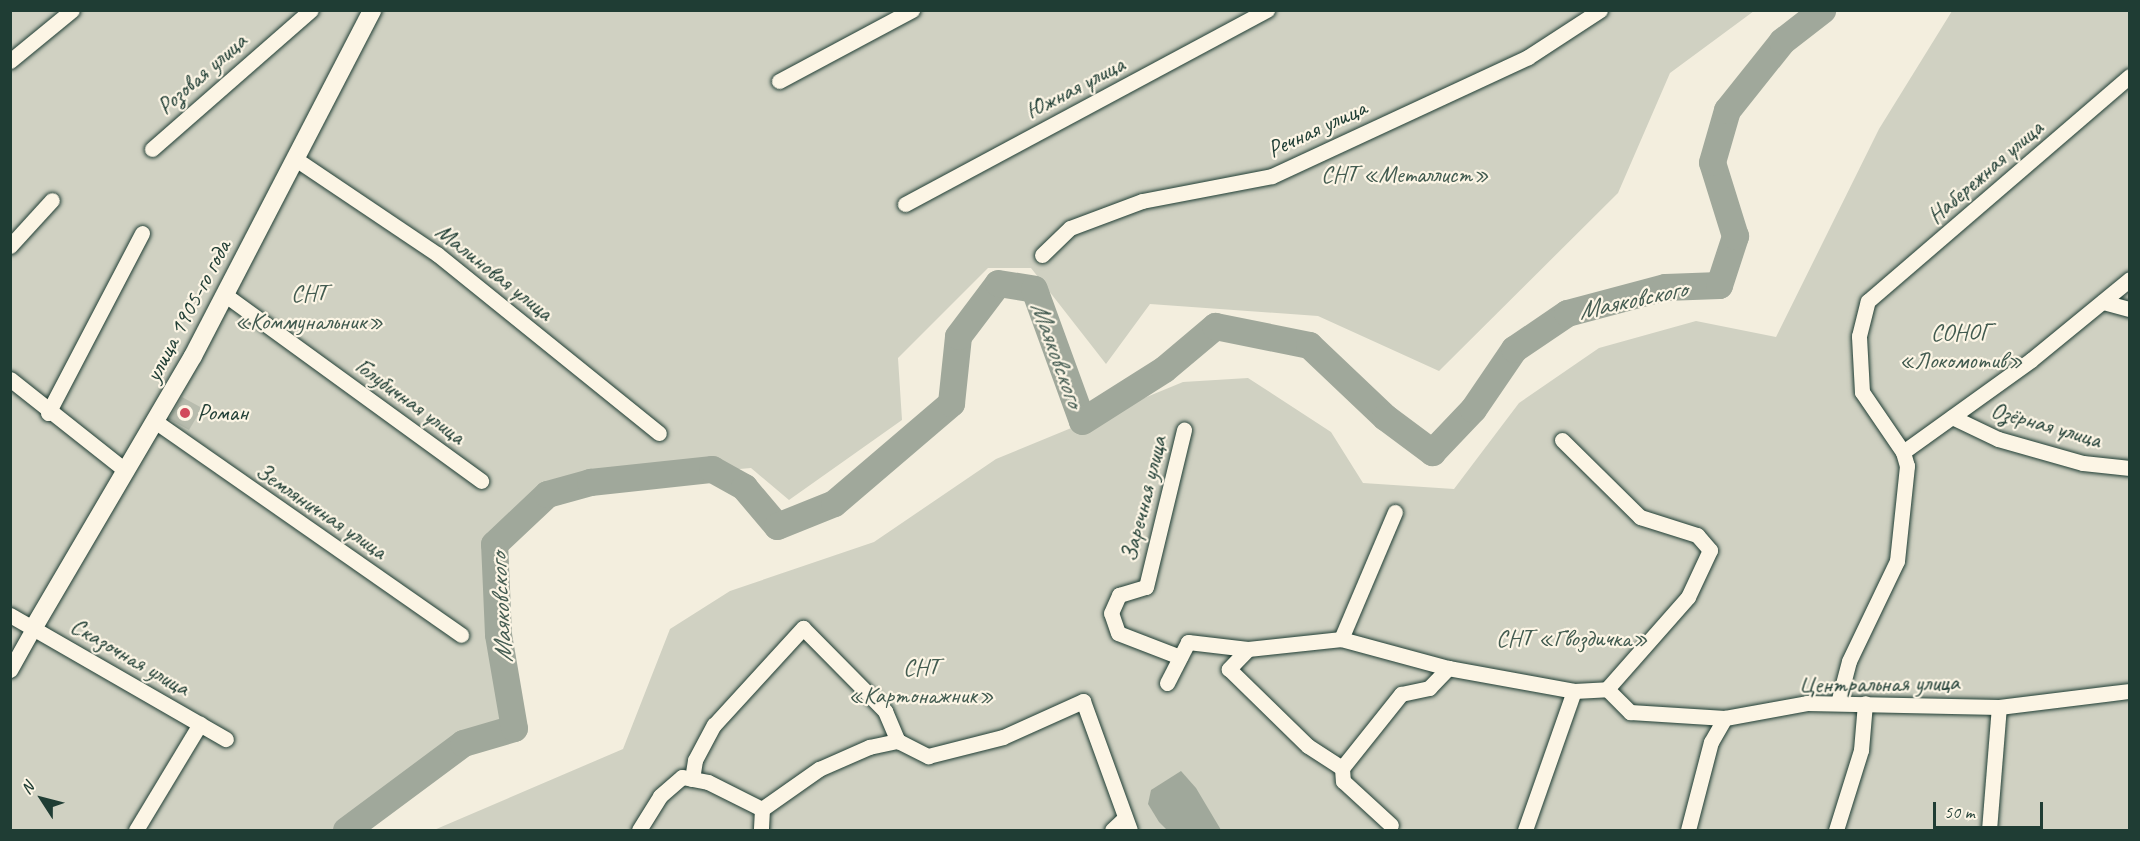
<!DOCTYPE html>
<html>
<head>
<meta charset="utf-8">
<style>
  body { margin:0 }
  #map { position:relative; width:2140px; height:841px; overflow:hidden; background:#f3eede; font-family:Caveat,sans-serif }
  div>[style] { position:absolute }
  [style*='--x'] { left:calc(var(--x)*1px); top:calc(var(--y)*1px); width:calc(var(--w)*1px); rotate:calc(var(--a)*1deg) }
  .green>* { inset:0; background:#d0d1c2 }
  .water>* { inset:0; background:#a0a89b }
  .river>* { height:27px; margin:-13.5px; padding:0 13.5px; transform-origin:13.5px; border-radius:13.5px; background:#a0a89b }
  .building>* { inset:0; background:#b8bcae }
  .roads { filter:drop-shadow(0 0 2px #1f3d34) drop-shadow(0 0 2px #1f3d34) }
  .minor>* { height:15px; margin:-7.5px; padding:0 7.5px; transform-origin:7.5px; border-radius:7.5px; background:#fcf5e5 }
  .tertiary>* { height:18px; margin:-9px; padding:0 9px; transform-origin:9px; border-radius:9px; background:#fcf5e5 }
  .dots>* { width:16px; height:16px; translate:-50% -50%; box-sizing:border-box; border:3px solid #fcf5e5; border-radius:50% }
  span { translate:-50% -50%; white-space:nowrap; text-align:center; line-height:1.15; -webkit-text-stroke:4.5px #fcf5e5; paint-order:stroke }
  .street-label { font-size:24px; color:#1f3d34 }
  .park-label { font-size:24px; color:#425b50 }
  .poi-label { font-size:24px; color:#1f3d34 }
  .left { translate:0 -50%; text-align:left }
  .water-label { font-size:26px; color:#465d53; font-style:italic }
  .frame { position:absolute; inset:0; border:12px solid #1f3d34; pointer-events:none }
  .north { position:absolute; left:12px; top:769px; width:60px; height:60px; -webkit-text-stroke:4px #fcf5e5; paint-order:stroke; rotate:306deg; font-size:16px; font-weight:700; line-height:24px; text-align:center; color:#1f3d34 }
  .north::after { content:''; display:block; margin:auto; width:21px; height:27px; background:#1f3d34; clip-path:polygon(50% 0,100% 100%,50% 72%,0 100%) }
  .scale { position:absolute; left:1933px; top:802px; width:110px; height:27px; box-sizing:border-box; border:3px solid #1f3d34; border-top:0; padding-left:8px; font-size:18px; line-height:21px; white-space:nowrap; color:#1f3d34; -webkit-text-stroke:4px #fcf5e5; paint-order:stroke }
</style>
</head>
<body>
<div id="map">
  <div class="green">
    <div style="clip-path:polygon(10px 11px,1754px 11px,1670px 73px,1618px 193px,1439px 371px,1318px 316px,1150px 304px,1106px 364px,1031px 268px,988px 268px,898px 358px,902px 420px,789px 500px,751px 468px,590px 482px,547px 494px,494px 544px,514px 728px,460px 746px,336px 830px,11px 830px)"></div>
    <div style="clip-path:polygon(1952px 11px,2129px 11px,2129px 830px,434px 830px,623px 749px,670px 629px,730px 591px,874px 542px,996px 459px,1183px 382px,1248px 378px,1331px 432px,1363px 483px,1454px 489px,1519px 403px,1599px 348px,1696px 321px,1776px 337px,1879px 129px)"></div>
  </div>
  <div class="water">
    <div style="clip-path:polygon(1181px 771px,1196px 788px,1221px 830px,1167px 830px,1159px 822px,1148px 804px,1151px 790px)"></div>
  </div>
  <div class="river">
    <div style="--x:346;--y:830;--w:146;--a:-36.6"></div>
    <div style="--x:463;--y:743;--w:53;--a:-16.4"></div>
    <div style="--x:514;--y:728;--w:95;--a:-99.7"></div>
    <div style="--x:498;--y:634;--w:90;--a:-92.5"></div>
    <div style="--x:494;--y:544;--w:73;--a:-43.3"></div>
    <div style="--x:547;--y:494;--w:45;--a:-15.6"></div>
    <div style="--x:590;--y:482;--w:123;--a:-6.1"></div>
    <div style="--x:712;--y:469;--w:37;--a:29"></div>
    <div style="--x:744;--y:487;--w:51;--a:49.8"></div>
    <div style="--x:777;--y:526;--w:61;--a:-22"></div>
    <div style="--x:834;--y:503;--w:154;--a:-40.5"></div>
    <div style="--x:951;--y:403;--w:67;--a:-84"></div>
    <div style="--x:958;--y:336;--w:66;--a:-53"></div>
    <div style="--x:998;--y:283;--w:36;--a:9"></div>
    <div style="--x:1034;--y:289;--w:140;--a:70"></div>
    <div style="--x:1082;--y:421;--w:97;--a:-32.4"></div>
    <div style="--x:1164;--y:369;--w:67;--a:-40.1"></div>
    <div style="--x:1215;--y:326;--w:96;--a:11.4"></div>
    <div style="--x:1309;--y:345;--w:105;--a:43.5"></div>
    <div style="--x:1385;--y:417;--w:59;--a:36.7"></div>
    <div style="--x:1432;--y:452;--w:59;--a:-46.4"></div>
    <div style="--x:1473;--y:409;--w:73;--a:-55.7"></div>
    <div style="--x:1514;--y:349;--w:64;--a:-34.2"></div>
    <div style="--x:1567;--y:313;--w:101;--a:-14.9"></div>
    <div style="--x:1665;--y:287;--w:54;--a:-2.1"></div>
    <div style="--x:1719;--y:285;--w:52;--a:-71.9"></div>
    <div style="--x:1735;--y:236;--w:77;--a:-107.3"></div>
    <div style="--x:1712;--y:162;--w:54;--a:-73.9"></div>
    <div style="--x:1727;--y:110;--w:88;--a:-51.4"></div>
    <div style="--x:1782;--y:41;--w:51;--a:-37.8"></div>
  </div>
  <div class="building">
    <div style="clip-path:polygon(182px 397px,202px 408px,189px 430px,169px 419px)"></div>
  </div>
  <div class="roads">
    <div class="minor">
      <div style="--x:10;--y:61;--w:80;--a:-39.4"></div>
      <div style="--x:779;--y:81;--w:151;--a:-28.1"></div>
      <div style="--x:152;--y:149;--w:211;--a:-41.2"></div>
      <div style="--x:294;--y:158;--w:172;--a:33.9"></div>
      <div style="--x:437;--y:254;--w:285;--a:38.9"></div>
      <div style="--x:905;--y:204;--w:411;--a:-28.2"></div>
      <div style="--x:10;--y:246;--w:62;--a:-47.6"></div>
      <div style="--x:1042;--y:255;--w:39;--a:-44"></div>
      <div style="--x:1070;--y:228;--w:77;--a:-20.6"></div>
      <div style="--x:1142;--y:201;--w:132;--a:-10.9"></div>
      <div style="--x:1272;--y:176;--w:282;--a:-24.9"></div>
      <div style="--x:1528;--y:57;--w:86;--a:-33.1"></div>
      <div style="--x:224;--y:294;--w:318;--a:36"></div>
      <div style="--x:2103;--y:302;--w:28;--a:15"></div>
      <div style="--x:10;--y:379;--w:148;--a:38.4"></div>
      <div style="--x:48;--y:413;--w:203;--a:-62.4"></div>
      <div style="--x:1952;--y:417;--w:51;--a:25.6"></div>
      <div style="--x:1998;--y:439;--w:88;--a:15.8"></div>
      <div style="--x:2083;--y:463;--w:47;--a:6.1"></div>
      <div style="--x:156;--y:422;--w:372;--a:34.9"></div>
      <div style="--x:1562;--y:440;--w:110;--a:44.6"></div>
      <div style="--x:1640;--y:517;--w:60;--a:17.5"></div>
      <div style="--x:1697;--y:535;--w:20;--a:49"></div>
      <div style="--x:1710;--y:550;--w:52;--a:115.1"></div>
      <div style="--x:1688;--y:597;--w:123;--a:131.4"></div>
      <div style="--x:1903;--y:452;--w:158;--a:-35.7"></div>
      <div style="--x:2031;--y:360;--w:128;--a:-39.3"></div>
      <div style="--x:10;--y:615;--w:249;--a:29.9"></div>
      <div style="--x:1341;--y:639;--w:138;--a:-67"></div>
      <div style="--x:1248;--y:649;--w:28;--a:134"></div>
      <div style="--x:1229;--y:669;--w:110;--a:44.3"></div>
      <div style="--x:1308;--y:746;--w:40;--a:32.9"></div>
      <div style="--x:1342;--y:768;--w:95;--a:-51.4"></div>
      <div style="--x:1401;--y:694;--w:29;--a:-12"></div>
      <div style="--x:1429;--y:688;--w:28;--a:-46"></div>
      <div style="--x:1180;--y:657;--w:66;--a:-158.8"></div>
      <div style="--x:1118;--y:633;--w:21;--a:-109"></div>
      <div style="--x:1111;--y:613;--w:20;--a:-66"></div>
      <div style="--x:1119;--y:595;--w:28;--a:-17"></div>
      <div style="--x:1146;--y:587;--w:162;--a:-76.4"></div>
      <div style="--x:10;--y:670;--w:49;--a:-60.8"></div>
      <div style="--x:1167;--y:683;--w:46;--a:-62.9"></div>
      <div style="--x:1188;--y:642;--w:60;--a:6.7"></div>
      <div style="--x:1248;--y:649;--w:94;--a:-6.1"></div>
      <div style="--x:1341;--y:639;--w:111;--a:15.2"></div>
      <div style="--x:1448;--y:668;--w:128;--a:10.3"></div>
      <div style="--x:1574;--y:691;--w:33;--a:-3"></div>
      <div style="--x:1607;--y:689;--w:33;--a:45"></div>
      <div style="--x:1630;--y:712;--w:95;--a:3.6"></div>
      <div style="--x:1725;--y:718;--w:83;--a:-10.4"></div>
      <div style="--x:1807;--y:703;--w:192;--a:1.2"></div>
      <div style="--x:1999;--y:707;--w:132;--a:-7"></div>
      <div style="--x:1838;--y:703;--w:43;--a:-75.3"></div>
      <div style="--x:1849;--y:661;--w:111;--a:-64.4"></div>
      <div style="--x:1897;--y:561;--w:96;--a:-84"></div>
      <div style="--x:1907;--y:466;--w:15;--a:-106"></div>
      <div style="--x:1903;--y:452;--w:73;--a:-124.3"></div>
      <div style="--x:1862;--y:392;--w:56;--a:-93.1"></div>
      <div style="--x:1859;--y:336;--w:36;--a:-76"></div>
      <div style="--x:1868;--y:301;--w:345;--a:-40.7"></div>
      <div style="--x:1342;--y:768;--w:13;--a:86"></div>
      <div style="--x:1343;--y:781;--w:65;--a:42.5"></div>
      <div style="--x:692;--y:779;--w:19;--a:-81"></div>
      <div style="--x:695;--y:760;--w:40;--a:-62"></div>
      <div style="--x:714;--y:725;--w:132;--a:-47.5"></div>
      <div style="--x:803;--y:628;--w:117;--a:45.3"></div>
      <div style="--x:885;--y:711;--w:33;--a:67"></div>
      <div style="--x:762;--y:809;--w:70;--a:-35.1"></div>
      <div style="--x:819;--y:769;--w:55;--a:-23.7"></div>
      <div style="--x:869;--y:747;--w:30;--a:-12"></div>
      <div style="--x:898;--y:741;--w:34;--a:27"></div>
      <div style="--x:928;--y:756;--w:77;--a:-14.2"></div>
      <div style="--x:1003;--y:737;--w:88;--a:-24.2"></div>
      <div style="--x:1083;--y:701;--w:137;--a:70"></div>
      <div style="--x:136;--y:830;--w:124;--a:-58.9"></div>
      <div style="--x:639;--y:830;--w:40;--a:-58"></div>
      <div style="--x:660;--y:796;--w:29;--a:-41"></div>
      <div style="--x:682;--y:777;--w:26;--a:11"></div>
      <div style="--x:708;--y:782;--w:60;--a:26.6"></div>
      <div style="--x:762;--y:809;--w:21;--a:93"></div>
      <div style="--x:1112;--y:830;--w:16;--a:-43"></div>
      <div style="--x:1525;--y:830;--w:147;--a:-70.6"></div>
      <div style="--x:1688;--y:830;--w:91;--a:-75.4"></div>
      <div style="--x:1711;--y:742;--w:28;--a:-60"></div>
      <div style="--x:1836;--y:830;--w:84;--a:-72.6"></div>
      <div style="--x:1861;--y:750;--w:47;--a:-85.1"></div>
      <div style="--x:1989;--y:830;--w:123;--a:-85.4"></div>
    </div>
    <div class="tertiary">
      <div style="--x:34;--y:627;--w:314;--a:-59.6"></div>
      <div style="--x:193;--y:356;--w:390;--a:-62.6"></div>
    </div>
  </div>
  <div class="dots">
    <div style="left:185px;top:413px;background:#d1495b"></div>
  </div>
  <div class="street-label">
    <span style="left:202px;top:74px;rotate:-41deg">Розовая улица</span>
    <span style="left:1075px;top:88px;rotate:-28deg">Южная улица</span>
    <span style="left:1317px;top:129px;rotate:-25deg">Речная улица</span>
    <span style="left:1985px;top:172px;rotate:-41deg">Набережная улица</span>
    <span style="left:494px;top:272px;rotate:38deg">Малиновая улица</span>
    <span style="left:188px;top:311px;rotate:-62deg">улица 1905-го года</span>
    <span style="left:410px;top:401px;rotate:36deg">Голубичная улица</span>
    <span style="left:2046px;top:425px;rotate:16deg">Озёрная улица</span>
    <span style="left:1144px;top:499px;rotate:-76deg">Заречная улица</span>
    <span style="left:321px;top:511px;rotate:34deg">Земляничная улица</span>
    <span style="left:130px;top:657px;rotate:30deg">Сказочная улица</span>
    <span style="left:1879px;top:684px;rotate:-1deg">Центральная улица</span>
  </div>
  <div class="park-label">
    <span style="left:1405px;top:175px">СНТ «Металлист»</span>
    <span style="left:309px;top:308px">СНТ<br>«Коммунальник»</span>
    <span style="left:1961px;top:347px">СОНОГ<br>«Локомотив»</span>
    <span style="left:1572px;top:639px">СНТ «Гвоздичка»</span>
    <span style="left:921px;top:682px">СНТ<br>«Картонажник»</span>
  </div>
  <div class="poi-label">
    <span class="left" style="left:197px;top:413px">Роман</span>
  </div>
  <div class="water-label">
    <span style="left:1632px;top:300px;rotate:-12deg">Маяковского</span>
    <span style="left:1057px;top:354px;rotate:70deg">Маяковского</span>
    <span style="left:501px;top:608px;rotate:-93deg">Маяковского</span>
  </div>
  <div class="frame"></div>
  <div class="north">N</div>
  <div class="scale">50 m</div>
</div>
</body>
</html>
